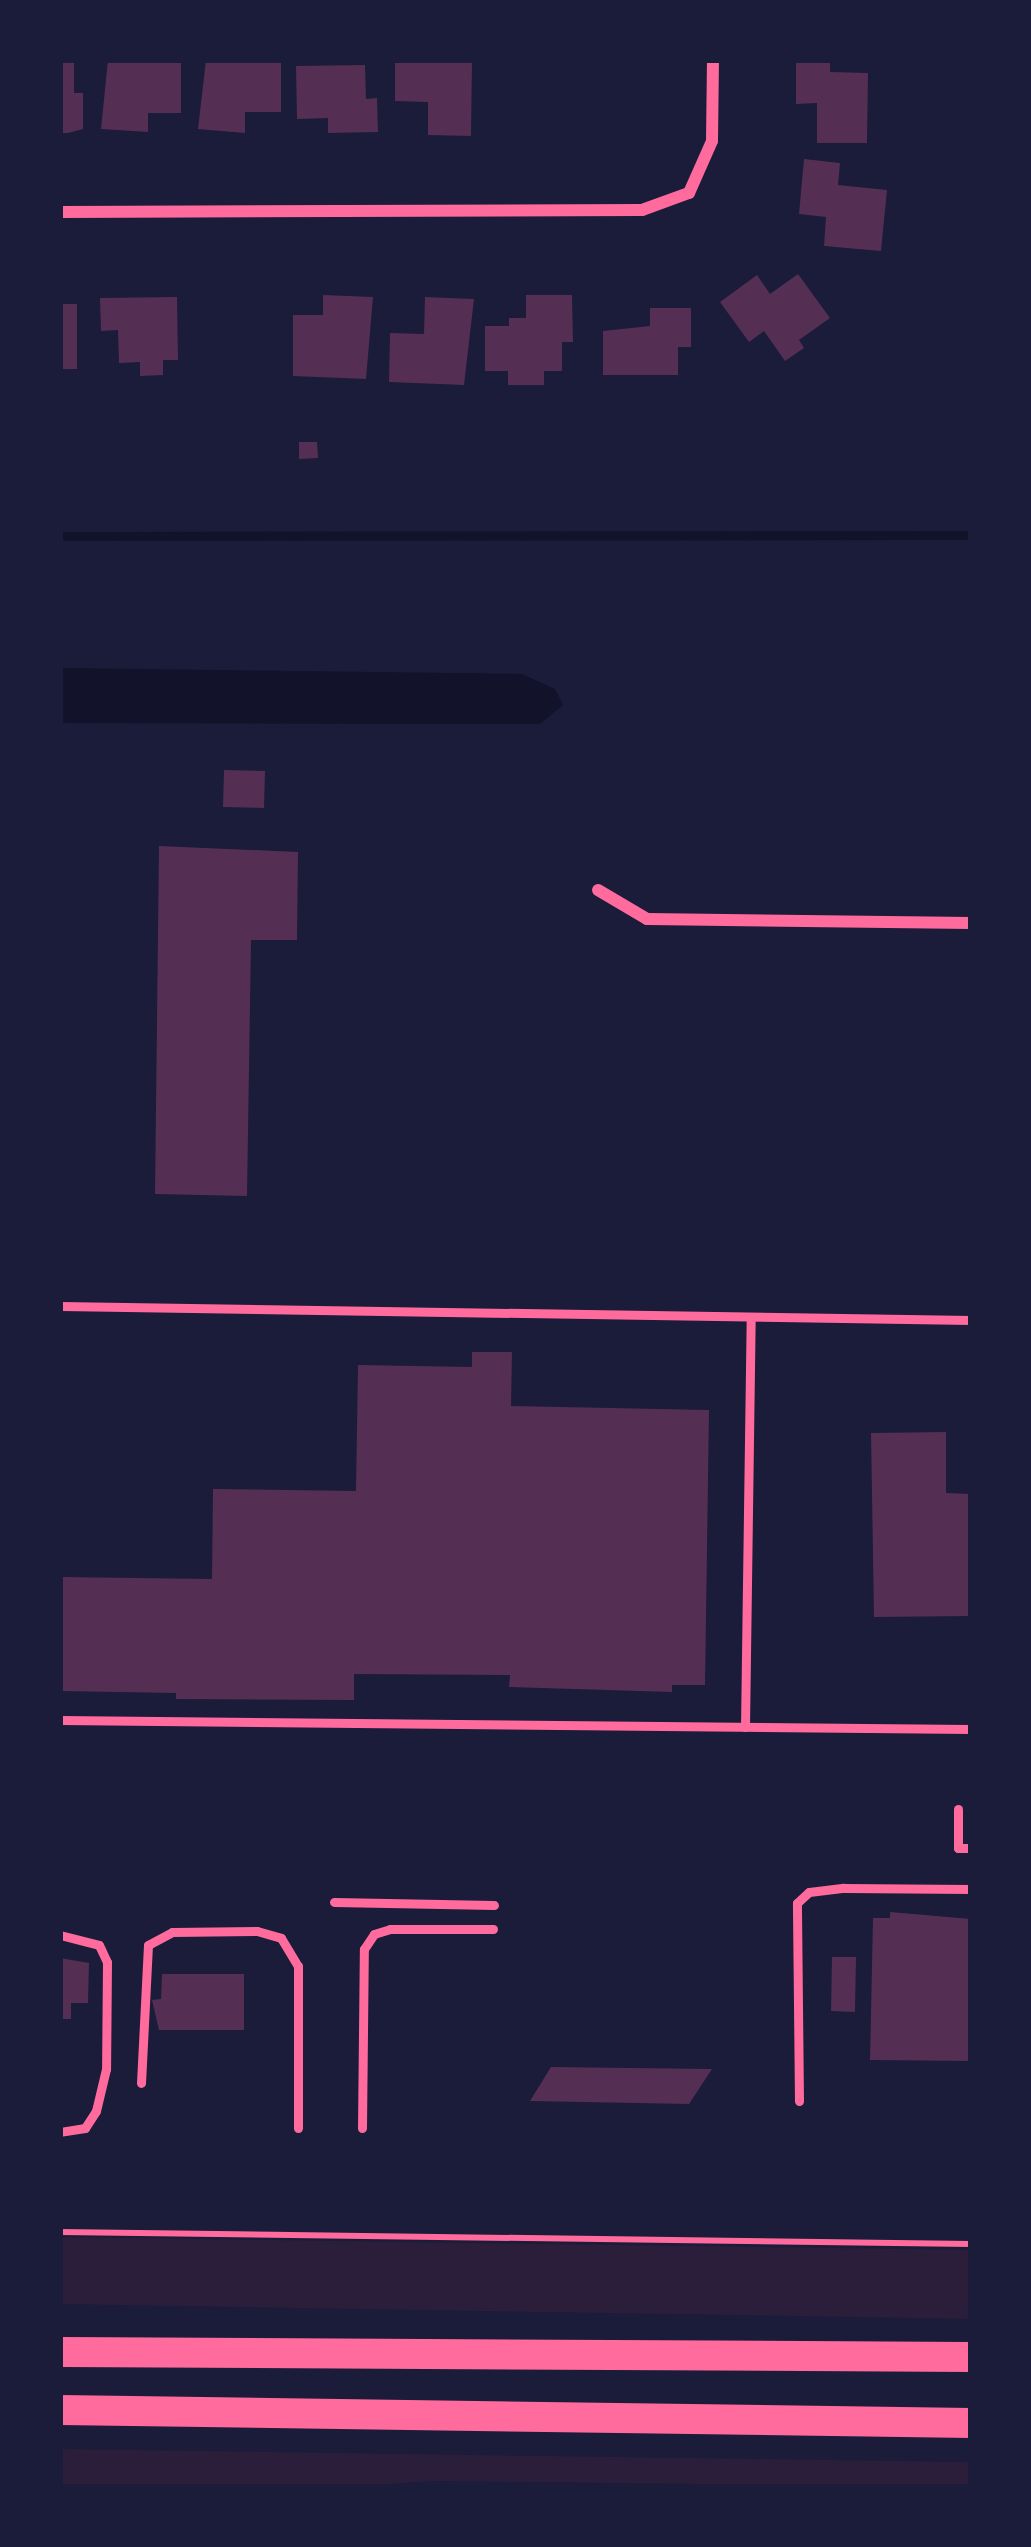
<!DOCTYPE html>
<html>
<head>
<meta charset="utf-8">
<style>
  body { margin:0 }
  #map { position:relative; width:1031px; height:2547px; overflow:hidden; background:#1b1b3a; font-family:Ubuntu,sans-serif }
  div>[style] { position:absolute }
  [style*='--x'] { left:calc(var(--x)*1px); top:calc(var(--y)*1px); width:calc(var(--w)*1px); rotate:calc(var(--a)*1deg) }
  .green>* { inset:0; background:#2a1e3b }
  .water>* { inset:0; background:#12122b }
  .stream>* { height:9px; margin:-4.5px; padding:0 4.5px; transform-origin:4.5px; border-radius:4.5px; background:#12122b }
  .building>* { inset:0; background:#542f53 }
  .path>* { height:6px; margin:-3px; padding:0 3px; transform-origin:3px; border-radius:3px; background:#ff6b9d }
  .service>* { height:9px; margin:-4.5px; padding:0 4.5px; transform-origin:4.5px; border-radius:4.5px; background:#ff6b9d }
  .minor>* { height:12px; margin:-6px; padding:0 6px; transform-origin:6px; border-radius:6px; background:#ff6b9d }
  .primary>* { height:30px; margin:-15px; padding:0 15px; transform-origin:15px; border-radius:15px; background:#ff6b9d }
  span { translate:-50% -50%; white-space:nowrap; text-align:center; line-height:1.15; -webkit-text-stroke:10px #1b1b3a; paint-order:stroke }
  .frame { position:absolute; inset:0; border:63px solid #1b1b3a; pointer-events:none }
</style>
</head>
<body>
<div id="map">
  <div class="green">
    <div style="clip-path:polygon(60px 2237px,971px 2250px,971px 2319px,60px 2304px)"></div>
    <div style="clip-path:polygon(60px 2449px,971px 2462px,971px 2487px,432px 2481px,352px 2487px,60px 2487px)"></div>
  </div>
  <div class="water">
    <div style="clip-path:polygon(60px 668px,522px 674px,555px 689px,563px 705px,540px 724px,60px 723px)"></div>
  </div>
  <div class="stream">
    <div style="--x:60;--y:536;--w:911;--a:-0.06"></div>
  </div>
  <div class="building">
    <div style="clip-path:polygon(60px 60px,74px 60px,74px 93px,83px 93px,83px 129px,68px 133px,60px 133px)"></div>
    <div style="clip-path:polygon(108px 60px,181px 60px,181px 113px,148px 113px,148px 132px,101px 129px)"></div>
    <div style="clip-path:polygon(206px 60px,281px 60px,281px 112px,245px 112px,245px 133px,198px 129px)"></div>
    <div style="clip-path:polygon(395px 60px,472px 60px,471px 136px,428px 135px,428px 102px,395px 101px)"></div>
    <div style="clip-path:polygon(796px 60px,830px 60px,830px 72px,868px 73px,867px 143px,817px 143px,817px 103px,796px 104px)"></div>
    <div style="clip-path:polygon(365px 65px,366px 99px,377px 98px,378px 132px,328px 133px,328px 118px,297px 119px,296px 66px)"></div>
    <div style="clip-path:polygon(804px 159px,840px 163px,838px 185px,887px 190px,881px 251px,824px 246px,826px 217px,799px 214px)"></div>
    <div style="clip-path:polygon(798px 274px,830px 318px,799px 340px,804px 348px,785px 361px,764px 331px,749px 342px,720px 302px,757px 275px,770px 294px)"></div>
    <div style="clip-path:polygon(323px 295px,373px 297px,366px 379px,293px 376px,293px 315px,323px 315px)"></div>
    <div style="clip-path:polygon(526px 295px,572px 295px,573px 342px,562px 342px,562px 371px,544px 371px,544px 385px,508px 385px,508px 371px,485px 371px,485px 326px,509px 326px,509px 318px,526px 318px)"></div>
    <div style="clip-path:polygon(177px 297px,178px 360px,163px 360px,163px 375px,140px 376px,140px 362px,119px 363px,118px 330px,101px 331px,100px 298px)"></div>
    <div style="clip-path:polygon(425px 297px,474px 299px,464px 385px,389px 382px,390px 333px,424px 334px)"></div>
    <div style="clip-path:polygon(60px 304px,77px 304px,77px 369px,60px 369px)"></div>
    <div style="clip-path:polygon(650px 308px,691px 308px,691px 347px,678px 347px,678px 375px,603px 375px,603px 331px,650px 326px)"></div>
    <div style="clip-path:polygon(299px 442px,317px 442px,318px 458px,299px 459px)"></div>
    <div style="clip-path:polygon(224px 770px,265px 771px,264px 808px,223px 807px)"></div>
    <div style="clip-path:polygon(159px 846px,298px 852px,297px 940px,251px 940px,247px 1196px,155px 1194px)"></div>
    <div style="clip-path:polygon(472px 1352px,512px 1352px,511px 1406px,709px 1410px,705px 1685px,672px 1685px,672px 1692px,509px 1687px,510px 1675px,354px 1674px,354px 1700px,176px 1699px,176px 1693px,60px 1691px,60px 1577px,212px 1579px,213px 1489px,356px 1491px,358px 1365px,472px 1367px)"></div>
    <div style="clip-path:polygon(946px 1432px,946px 1493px,971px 1494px,971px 1616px,874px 1617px,871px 1433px)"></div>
    <div style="clip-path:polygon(890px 1912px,971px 1919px,971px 2061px,870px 2060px,873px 1918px,890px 1918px)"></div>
    <div style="clip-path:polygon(832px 1957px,856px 1957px,855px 2012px,831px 2011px)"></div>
    <div style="clip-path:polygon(60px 1958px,89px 1963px,88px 2003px,71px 2003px,71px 2019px,60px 2019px)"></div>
    <div style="clip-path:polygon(162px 1974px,244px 1974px,244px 2030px,159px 2030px,152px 2000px,161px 1999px)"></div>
    <div style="clip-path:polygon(551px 2067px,712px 2069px,689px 2104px,530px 2101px)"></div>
  </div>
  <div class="path">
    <div style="--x:60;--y:2232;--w:911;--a:0.75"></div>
  </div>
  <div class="service">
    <div style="--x:60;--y:1306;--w:911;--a:0.88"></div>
    <div style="--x:60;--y:1720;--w:911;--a:0.57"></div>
    <div style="--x:745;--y:1727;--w:410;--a:-89.2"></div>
    <div style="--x:958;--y:1809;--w:39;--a:90"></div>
    <div style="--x:958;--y:1848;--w:13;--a:0"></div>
    <div style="--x:334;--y:1902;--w:160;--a:1.1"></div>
    <div style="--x:60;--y:1935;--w:40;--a:14.4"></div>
    <div style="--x:99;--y:1945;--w:19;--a:65"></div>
    <div style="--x:107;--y:1962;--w:107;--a:90.5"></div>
    <div style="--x:106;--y:2069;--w:43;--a:103.4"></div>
    <div style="--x:96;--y:2111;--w:20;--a:123"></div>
    <div style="--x:85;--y:2128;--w:25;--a:171"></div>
    <div style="--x:141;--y:2083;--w:138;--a:-87.1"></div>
    <div style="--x:148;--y:1945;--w:27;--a:-28"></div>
    <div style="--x:172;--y:1932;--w:85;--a:-0.7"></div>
    <div style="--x:257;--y:1931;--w:25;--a:16"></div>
    <div style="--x:281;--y:1938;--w:33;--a:59"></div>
    <div style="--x:298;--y:1966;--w:162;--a:90"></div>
    <div style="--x:799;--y:2101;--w:198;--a:-90.6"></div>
    <div style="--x:797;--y:1903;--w:16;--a:-43"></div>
    <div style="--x:809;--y:1892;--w:35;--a:-7"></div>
    <div style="--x:844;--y:1888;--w:127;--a:0.5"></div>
    <div style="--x:362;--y:2128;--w:179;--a:-89.4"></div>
    <div style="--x:364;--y:1949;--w:18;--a:-56"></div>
    <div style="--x:374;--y:1934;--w:17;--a:-17"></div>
    <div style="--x:390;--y:1929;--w:103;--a:0"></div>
  </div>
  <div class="minor">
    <div style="--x:60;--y:212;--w:582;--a:-0.2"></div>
    <div style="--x:642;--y:210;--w:50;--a:-19.9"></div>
    <div style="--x:689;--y:193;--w:57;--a:-66.1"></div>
    <div style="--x:712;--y:141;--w:81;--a:-89.3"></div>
    <div style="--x:598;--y:890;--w:57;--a:30.6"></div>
    <div style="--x:647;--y:919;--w:324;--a:0.7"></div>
  </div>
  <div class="primary">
    <div style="--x:60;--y:2352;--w:911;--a:0.31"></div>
    <div style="--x:60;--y:2410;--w:911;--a:0.82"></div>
  </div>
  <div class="frame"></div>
</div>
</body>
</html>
